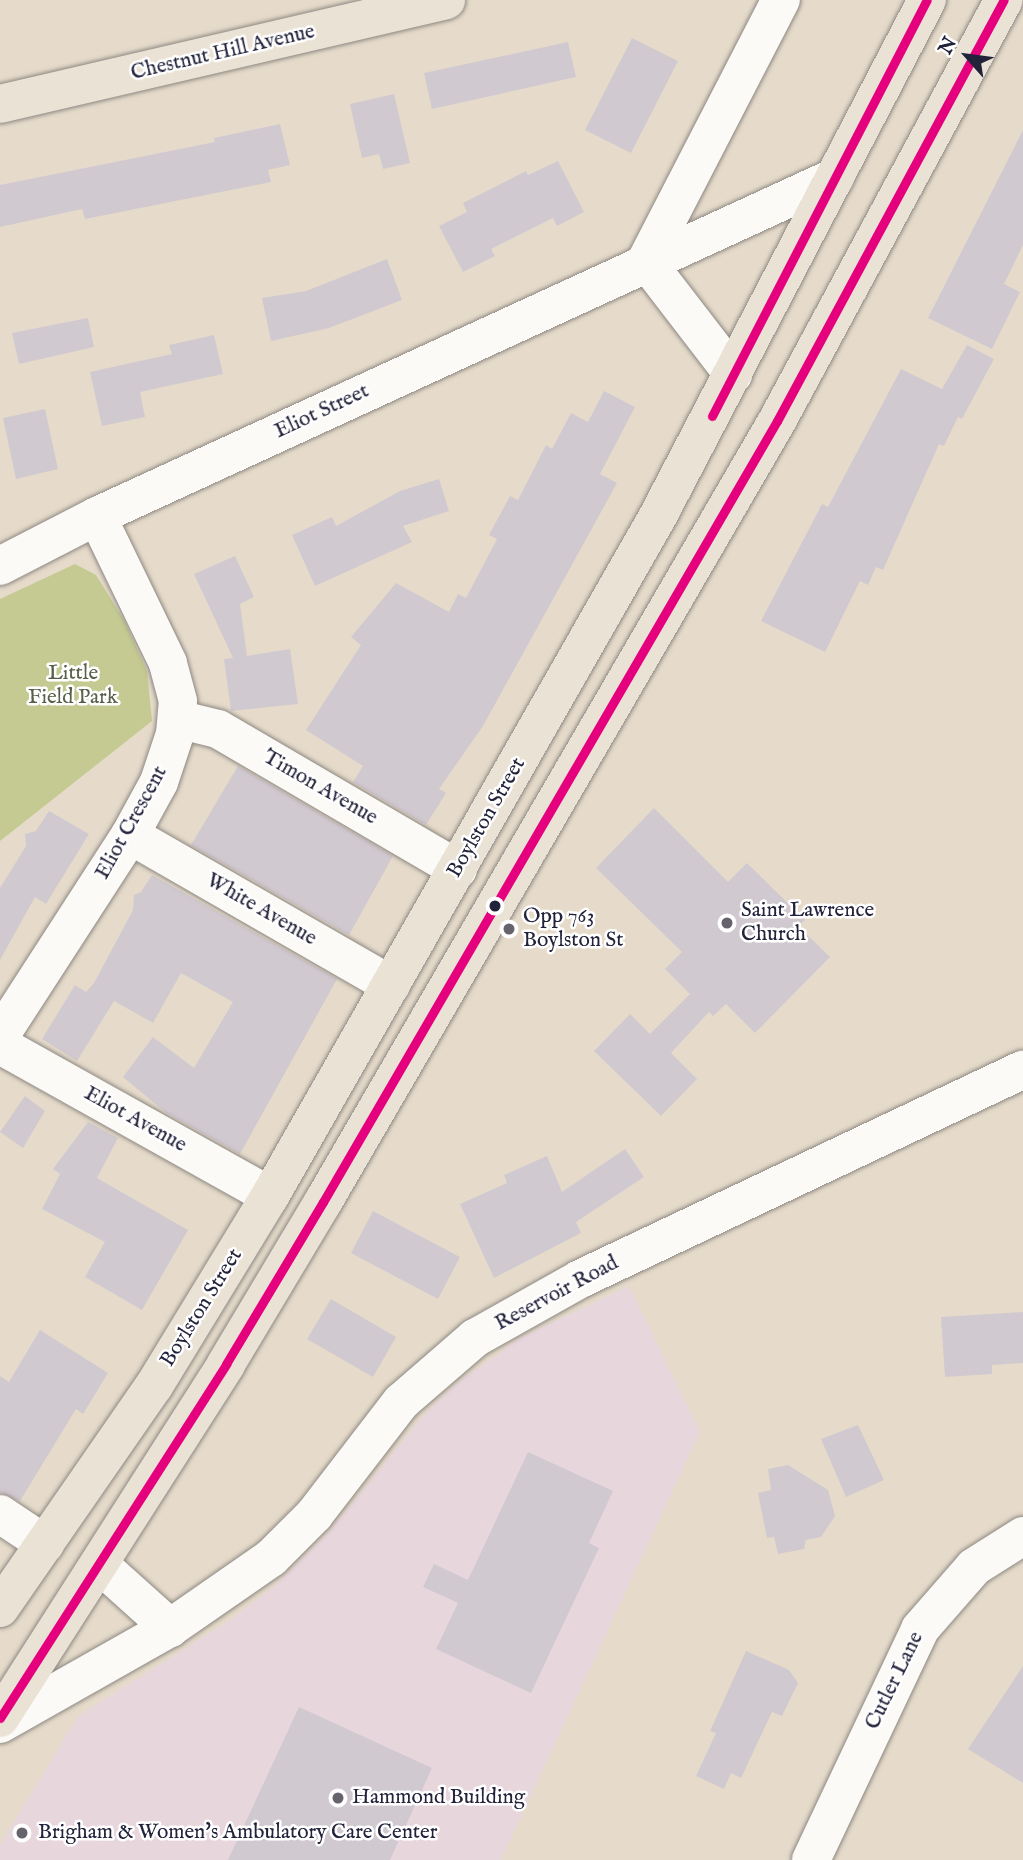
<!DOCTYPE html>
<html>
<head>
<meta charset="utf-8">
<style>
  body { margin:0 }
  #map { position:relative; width:1023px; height:1860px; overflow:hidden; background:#e6dbca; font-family:"IM FELL English",serif }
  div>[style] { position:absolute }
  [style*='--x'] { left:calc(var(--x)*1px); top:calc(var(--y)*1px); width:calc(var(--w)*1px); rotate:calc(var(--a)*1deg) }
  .built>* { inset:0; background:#e8d6dd }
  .green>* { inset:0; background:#c4ca91 }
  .building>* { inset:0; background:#d1c9d0 }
  .roads { filter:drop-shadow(0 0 2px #8d8883) drop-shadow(0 0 2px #8d8883) }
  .minor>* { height:38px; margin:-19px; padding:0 19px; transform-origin:19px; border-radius:19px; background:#fbfaf7 }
  .major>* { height:38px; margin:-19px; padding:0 19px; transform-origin:19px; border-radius:19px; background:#ebe2d6 }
  .highway>* { height:38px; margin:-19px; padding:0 19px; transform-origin:19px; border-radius:19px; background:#ebe2d6 }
  .bus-1>* { height:9px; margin:-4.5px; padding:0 4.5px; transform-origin:4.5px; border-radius:4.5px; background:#e5007d }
  .dots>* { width:19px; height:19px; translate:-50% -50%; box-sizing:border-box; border:4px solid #fff; border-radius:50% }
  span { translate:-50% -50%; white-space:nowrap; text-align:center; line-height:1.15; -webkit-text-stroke:5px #fff; paint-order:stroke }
  .street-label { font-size:21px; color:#22223b }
  .park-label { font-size:21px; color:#58604b }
  .poi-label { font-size:21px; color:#22223b }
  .left { translate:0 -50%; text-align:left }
  .north { position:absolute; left:932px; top:21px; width:70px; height:70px; -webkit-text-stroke:5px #fff; paint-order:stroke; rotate:298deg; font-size:19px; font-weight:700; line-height:28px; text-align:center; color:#22223b }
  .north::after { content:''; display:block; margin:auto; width:24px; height:32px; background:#22223b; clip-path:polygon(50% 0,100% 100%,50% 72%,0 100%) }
</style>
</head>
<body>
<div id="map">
  <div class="built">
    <div style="clip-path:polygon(629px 1286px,700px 1432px,501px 1860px,0 1860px,0 1845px,78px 1716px,229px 1621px,277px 1584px,329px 1532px,426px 1412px,456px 1384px,520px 1338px)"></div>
  </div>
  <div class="green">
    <div style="clip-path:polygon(75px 564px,96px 575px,124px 620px,147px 671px,152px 721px,0 841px,0 599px)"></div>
  </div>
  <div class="building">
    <div style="clip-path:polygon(632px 38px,678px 61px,631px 153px,585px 130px)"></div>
    <div style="clip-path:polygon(568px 42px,576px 77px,432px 109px,424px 73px)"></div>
    <div style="clip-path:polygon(394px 94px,410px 163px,383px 169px,379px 154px,362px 158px,350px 104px)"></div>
    <div style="clip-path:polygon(280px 124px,290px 165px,268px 170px,271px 182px,85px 219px,82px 209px,0 227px,0 185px,215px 142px,214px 138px)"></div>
    <div style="clip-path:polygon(1023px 130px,1023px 245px,1004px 284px,1020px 292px,992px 349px,928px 318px)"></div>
    <div style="clip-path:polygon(558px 161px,584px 212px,557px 226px,553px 218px,491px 249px,495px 256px,463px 272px,439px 226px,467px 212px,463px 203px,526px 171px,528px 175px)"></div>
    <div style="clip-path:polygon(387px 259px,402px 300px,329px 328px,271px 341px,262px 298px,306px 291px)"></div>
    <div style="clip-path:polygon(88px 318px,94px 347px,19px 364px,12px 333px)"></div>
    <div style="clip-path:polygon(214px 335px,223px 374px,140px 392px,145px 417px,102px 426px,90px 372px,172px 354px,169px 345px)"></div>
    <div style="clip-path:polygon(967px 345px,994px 359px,962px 419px,958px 417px,944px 446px,939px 444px,883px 570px,876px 567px,868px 585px,860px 581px,825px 652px,761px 621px,822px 504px,828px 507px,901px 369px,942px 389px)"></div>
    <div style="clip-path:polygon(604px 391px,635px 407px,600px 474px,617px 483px,483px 726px,439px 789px,446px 793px,426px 825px,353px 782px,363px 766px,306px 730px,361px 645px,351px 637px,396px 583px,449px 612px,458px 594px,466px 598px,497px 539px,489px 535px,510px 496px,518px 500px,546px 445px,552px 449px,571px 413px,588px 422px)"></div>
    <div style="clip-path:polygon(45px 409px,58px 469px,16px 479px,3px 418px)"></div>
    <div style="clip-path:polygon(439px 479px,449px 511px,403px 526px,412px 542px,315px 586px,292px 535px,332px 517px,336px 526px,400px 491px)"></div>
    <div style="clip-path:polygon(235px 556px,254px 597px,240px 604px,247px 656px,290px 649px,298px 704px,231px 711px,224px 659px,233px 658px,194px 574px)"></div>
    <div style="clip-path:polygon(238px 766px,393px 856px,349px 935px,191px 845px)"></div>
    <div style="clip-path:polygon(654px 808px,728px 882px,747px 863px,805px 920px,798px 926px,830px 957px,755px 1033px,726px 1004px,713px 1016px,709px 1012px,671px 1053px,697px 1079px,661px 1116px,594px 1051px,630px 1014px,650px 1034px,690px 994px,665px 969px,682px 952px,596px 868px)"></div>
    <div style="clip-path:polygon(49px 811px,89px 834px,46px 904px,35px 897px,0 960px,0 888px,26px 846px,25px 834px,36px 831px)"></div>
    <div style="clip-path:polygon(152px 875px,337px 979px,240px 1154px,165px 1112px,123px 1077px,153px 1037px,194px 1068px,233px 1002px,181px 973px,153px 1023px,114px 1001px,77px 1061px,42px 1039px,75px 985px,86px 992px,94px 983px,133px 910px,134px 895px,141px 892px)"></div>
    <div style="clip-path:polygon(25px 1096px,45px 1111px,23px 1148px,0 1132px)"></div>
    <div style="clip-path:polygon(88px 1122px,118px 1138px,97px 1178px,188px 1230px,142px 1310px,85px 1277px,105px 1242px,42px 1209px,60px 1174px,53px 1169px)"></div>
    <div style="clip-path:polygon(625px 1149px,644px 1177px,576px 1222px,581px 1233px,494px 1278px,460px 1204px,507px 1183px,504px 1175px,547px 1156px,562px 1192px)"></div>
    <div style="clip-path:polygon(373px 1211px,460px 1257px,438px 1299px,351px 1253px)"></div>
    <div style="clip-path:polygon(331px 1299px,396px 1337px,373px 1377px,307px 1339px)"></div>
    <div style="clip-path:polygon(1023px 1312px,1023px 1363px,992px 1365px,992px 1374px,945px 1377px,941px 1317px)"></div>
    <div style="clip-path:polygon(40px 1330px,108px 1373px,83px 1414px,76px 1409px,20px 1501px,0 1492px,0 1376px,9px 1382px)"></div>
    <div style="clip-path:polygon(858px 1425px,884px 1480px,846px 1497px,821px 1439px)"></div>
    <div style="clip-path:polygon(528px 1452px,613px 1491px,589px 1543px,599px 1548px,531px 1693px,436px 1649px,458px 1603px,423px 1587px,434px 1564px,468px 1580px)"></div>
    <div style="clip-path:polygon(788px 1465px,828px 1490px,835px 1516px,821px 1537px,806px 1540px,804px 1549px,778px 1554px,774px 1537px,767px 1538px,758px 1493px,771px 1490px,768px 1469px)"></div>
    <div style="clip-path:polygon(746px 1651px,789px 1670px,798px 1683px,782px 1716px,772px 1712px,741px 1778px,731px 1773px,724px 1789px,696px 1776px,716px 1733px,710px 1731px)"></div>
    <div style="clip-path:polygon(1023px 1666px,1023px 1783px,968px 1749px)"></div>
    <div style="clip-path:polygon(299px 1707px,432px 1768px,390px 1860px,228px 1860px)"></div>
  </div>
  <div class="roads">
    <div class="minor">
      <div style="--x:646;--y:261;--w:294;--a:-62.7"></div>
      <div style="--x:646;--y:261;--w:143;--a:52.4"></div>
      <div style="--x:0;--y:566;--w:109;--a:-27.3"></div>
      <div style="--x:97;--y:516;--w:812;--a:-24.67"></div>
      <div style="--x:177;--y:719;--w:42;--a:13.7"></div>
      <div style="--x:218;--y:729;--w:278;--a:30.3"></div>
      <div style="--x:130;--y:835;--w:301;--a:29.9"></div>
      <div style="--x:0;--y:1036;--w:239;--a:-57.1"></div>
      <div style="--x:130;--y:835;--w:60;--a:-61.3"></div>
      <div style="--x:159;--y:782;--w:51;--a:-71.6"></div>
      <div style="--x:175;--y:734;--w:33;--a:-85"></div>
      <div style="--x:178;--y:701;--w:39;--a:-105"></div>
      <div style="--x:168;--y:663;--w:163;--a:-115.8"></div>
      <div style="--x:0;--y:1045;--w:309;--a:29.2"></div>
      <div style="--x:0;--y:1514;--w:54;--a:33.7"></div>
      <div style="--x:99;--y:1564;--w:96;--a:42"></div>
      <div style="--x:0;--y:1724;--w:195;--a:-29.5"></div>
      <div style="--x:170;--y:1628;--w:123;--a:-34.7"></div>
      <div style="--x:271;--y:1558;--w:61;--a:-45"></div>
      <div style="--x:314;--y:1515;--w:143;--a:-52.4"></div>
      <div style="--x:401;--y:1402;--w:98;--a:-40.9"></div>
      <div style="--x:475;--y:1338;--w:120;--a:-29.3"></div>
      <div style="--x:580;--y:1279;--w:490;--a:-25.3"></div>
      <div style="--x:811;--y:1860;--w:255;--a:-64.7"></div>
      <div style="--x:920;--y:1629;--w:82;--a:-48.9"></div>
      <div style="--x:974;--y:1567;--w:58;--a:-32.3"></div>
    </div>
    <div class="major">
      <div style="--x:0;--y:104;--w:458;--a:-13.1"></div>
    </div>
    <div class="highway">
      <div style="--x:0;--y:1608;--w:270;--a:-55.3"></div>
      <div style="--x:154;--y:1386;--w:223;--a:-58.6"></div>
      <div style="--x:270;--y:1196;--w:783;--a:-60.29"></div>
      <div style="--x:658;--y:516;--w:582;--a:-62.47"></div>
      <div style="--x:0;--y:1718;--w:420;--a:-57.4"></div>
      <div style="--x:226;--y:1364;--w:189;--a:-59.1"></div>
      <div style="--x:323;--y:1202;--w:903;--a:-59.83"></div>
      <div style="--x:777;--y:421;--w:478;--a:-61.7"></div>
    </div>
  </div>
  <div class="bus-1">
    <div style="--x:712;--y:416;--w:468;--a:-62.7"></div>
    <div style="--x:0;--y:1718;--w:420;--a:-57.4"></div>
    <div style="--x:226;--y:1364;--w:189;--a:-59.1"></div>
    <div style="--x:323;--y:1202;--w:903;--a:-59.83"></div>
    <div style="--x:777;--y:421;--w:478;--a:-61.7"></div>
  </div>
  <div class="dots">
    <div style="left:495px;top:906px;background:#22223b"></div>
    <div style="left:727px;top:923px;background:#67636d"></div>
    <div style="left:509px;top:929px;background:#67636d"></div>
    <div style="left:338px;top:1798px;background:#67636d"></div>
    <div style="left:22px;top:1833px;background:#67636d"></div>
  </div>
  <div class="street-label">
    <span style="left:223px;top:53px;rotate:-13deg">Chestnut Hill Avenue</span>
    <span style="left:322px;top:412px;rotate:-25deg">Eliot Street</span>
    <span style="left:320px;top:788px;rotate:30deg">Timon Avenue</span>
    <span style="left:487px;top:818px;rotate:-60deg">Boylston Street</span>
    <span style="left:132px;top:823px;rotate:-61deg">Eliot Crescent</span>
    <span style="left:261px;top:910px;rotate:30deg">White Avenue</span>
    <span style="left:135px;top:1120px;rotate:29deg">Eliot Avenue</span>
    <span style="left:557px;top:1294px;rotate:-28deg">Reservoir Road</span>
    <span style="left:202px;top:1308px;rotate:-58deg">Boylston Street</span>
    <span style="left:895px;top:1681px;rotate:-64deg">Cutler Lane</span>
  </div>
  <div class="park-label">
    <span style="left:73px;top:686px">Little<br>Field Park</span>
  </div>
  <div class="poi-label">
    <span class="left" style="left:741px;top:923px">Saint Lawrence<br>Church</span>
    <span class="left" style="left:523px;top:929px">Opp 763<br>Boylston St</span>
    <span class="left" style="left:352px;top:1798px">Hammond Building</span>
    <span class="left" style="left:38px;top:1833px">Brigham &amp; Women's Ambulatory Care Center</span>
  </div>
  <div class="north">N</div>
</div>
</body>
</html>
